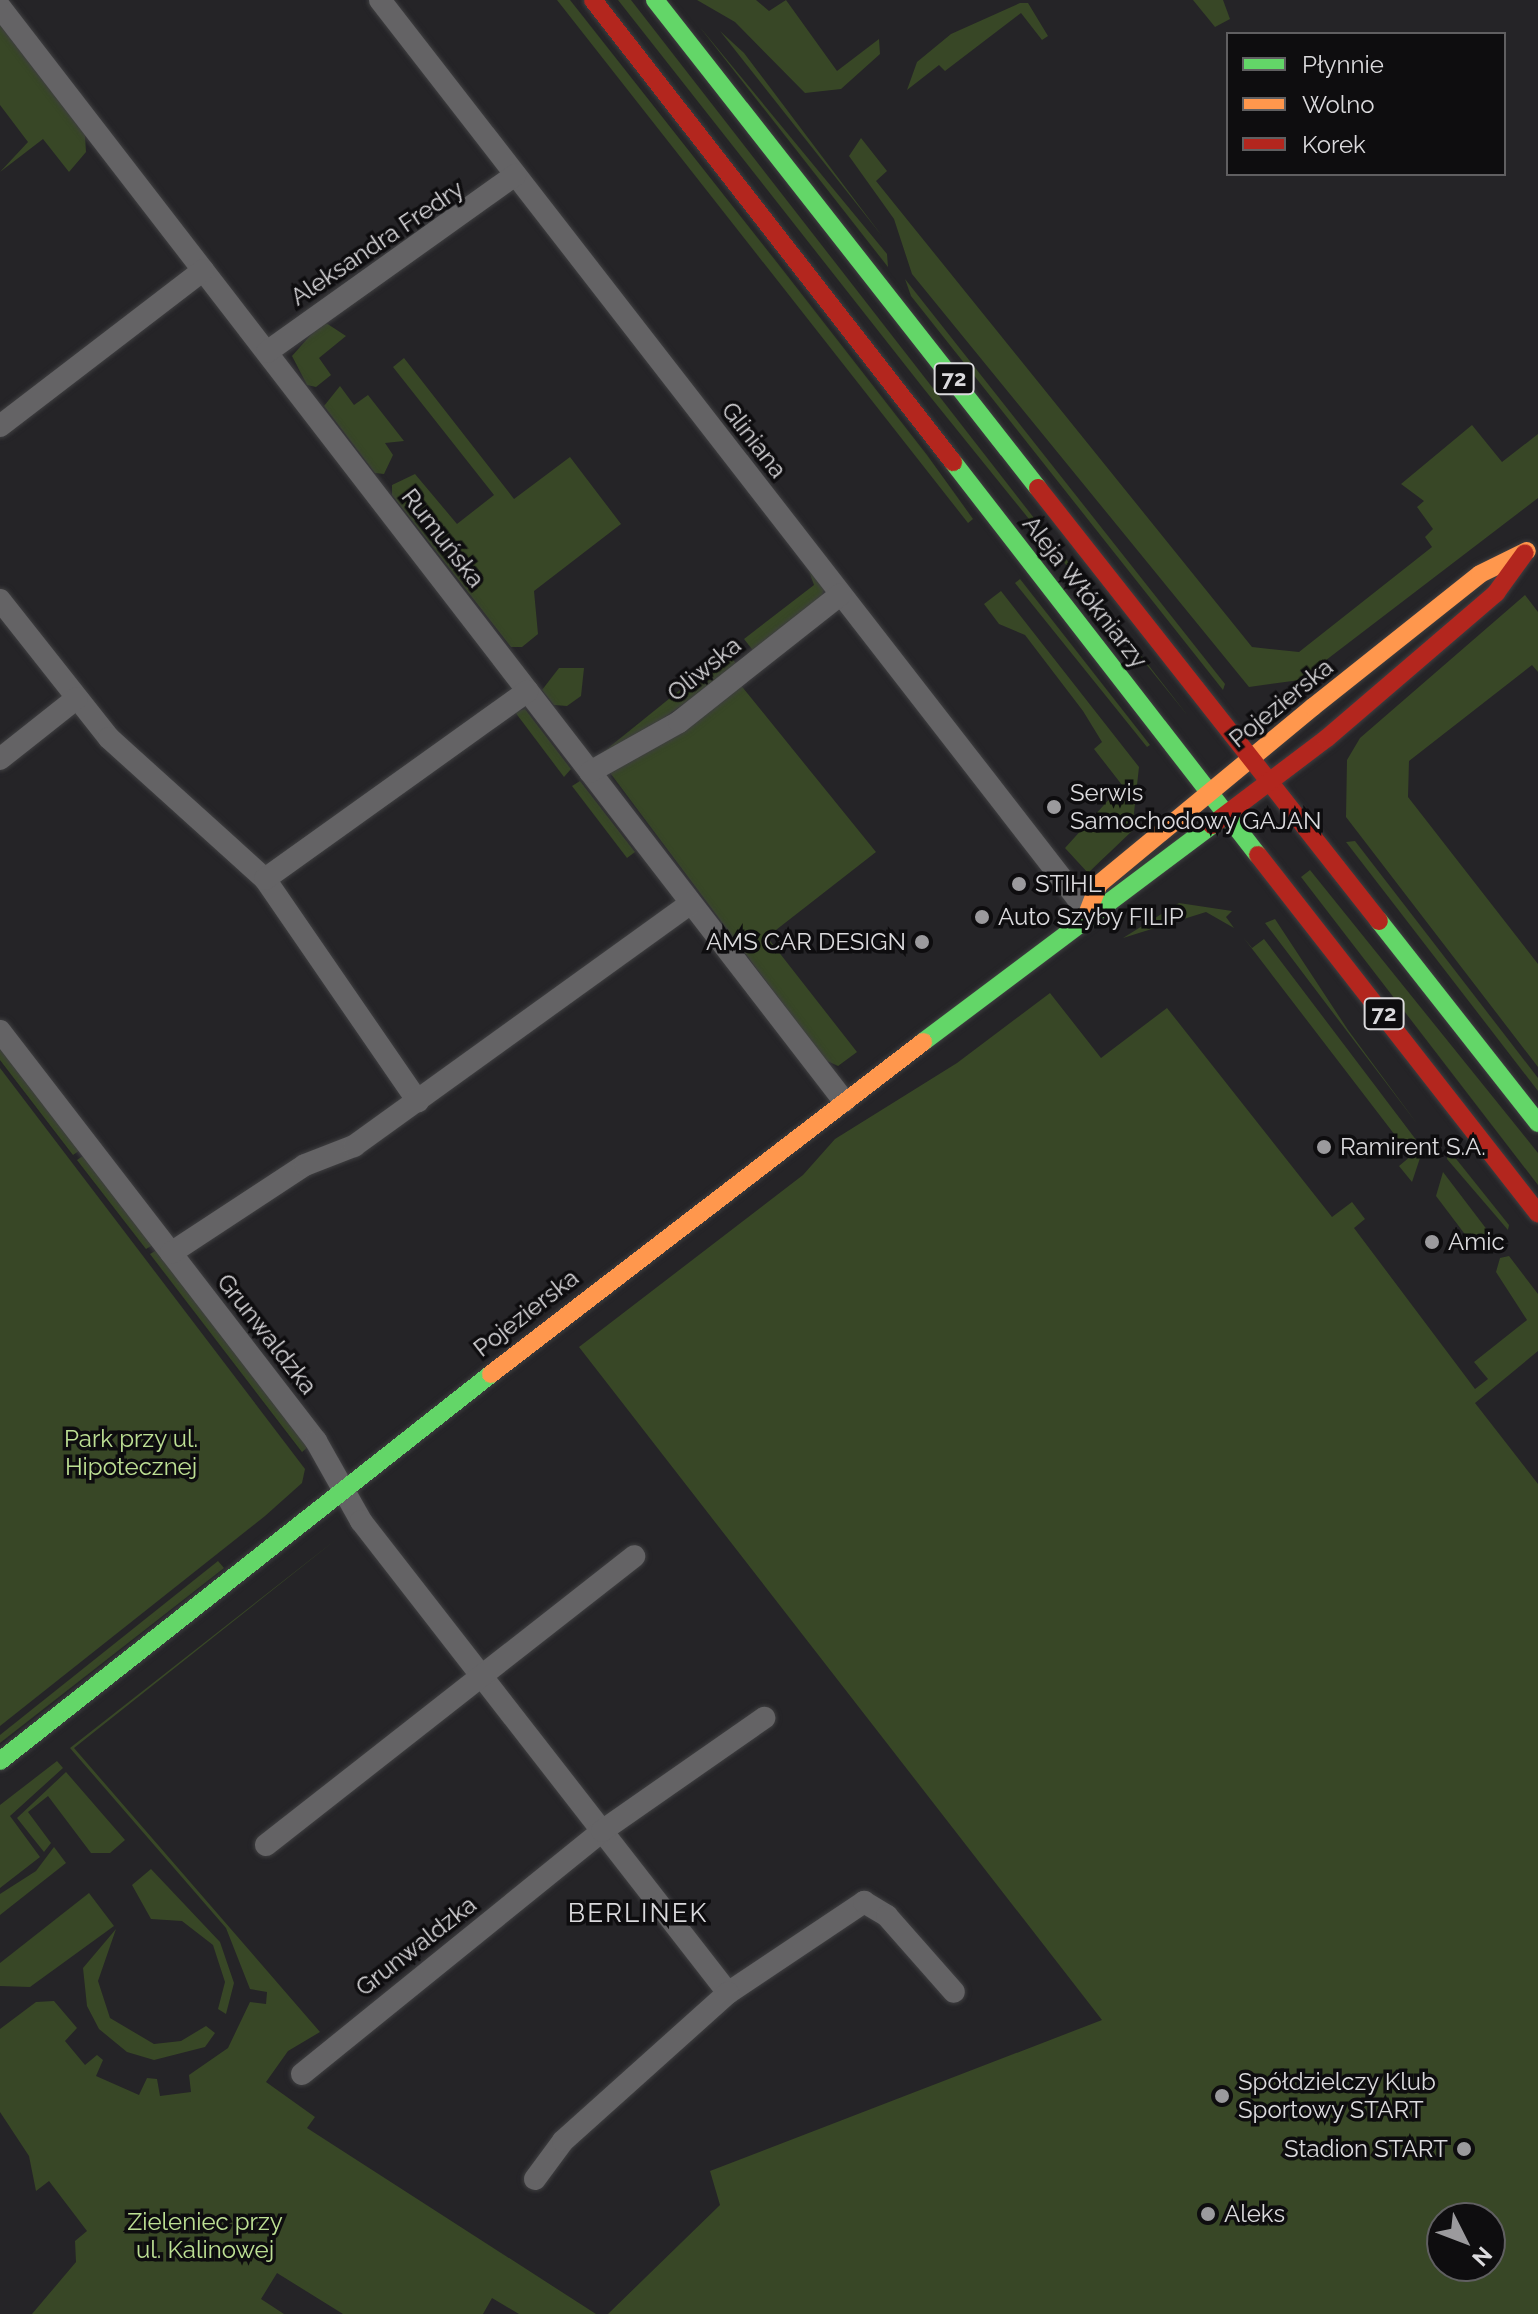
<!DOCTYPE html>
<html>
<head>
<meta charset="utf-8">
<style>
  body { margin:0 }
  #map { position:relative; width:1538px; height:2314px; overflow:hidden; background:#252427; font-family:Raleway,sans-serif }
  div>[style] { position:absolute }
  [style*='--x'] { left:calc(var(--x)*1px); top:calc(var(--y)*1px); width:calc(var(--w)*1px); rotate:calc(var(--a)*1deg) }
  .green>* { inset:0; background:#384726 }
  .roads { filter:drop-shadow(0 0 2px #3f3f41) drop-shadow(0 0 2px #3f3f41) }
  .street>* { height:22px; margin:-11px; padding:0 11px; transform-origin:11px; border-radius:11px; background:#646365 }
  .fast>* { height:18px; margin:-9px; padding:0 9px; transform-origin:9px; border-radius:9px; background:#63d668 }
  .slow>* { height:18px; margin:-9px; padding:0 9px; transform-origin:9px; border-radius:9px; background:#ff974d }
  .jam>* { height:18px; margin:-9px; padding:0 9px; transform-origin:9px; border-radius:9px; background:#b3261e }
  .dots>* { width:22px; height:22px; translate:-50% -50%; box-sizing:border-box; border:4px solid #0e0d0f; border-radius:50% }
  span { translate:-50% -50%; white-space:nowrap; text-align:center; line-height:1.15; -webkit-text-stroke:7px #0e0d0f; paint-order:stroke }
  .shield-label span { padding:2px 6px; background:#0e0d0f; border:2px solid; border-radius:6px; -webkit-text-stroke-width:0 }
  .shield-label { font-size:22px; color:#dbdadd; font-weight:700 }
  .street-label { font-size:24px; color:#dbdadd }
  .poi-label { font-size:24px; color:#dbdadd }
  .left { translate:0 -50%; text-align:left }
  .right { translate:-100% -50%; text-align:right }
  .park-label { font-size:24px; color:#bde094 }
  .neighbourhood-label { font-size:26px; color:#dbdadd; letter-spacing:2px }
  .legend { position:absolute; left:1226px; top:32px; width:280px; height:144px; box-sizing:border-box; background:#0e0d0f; border:2px solid #605f61; margin:0; padding:10px 14px; list-style:none; font-size:24px; color:#dbdadd }
  .legend li { display:flex; align-items:center; gap:16px; height:40px }
  .legend b { width:40px; border:2px solid #605f61 }
  .north { position:absolute; left:1426px; top:2202px; width:80px; height:80px; box-sizing:border-box; background:#0e0d0f; border:2px solid #605f61; border-radius:50%; rotate:132deg; font-size:22px; font-weight:700; line-height:32px; text-align:center; color:#dbdadd }
  .north::after { content:''; display:block; margin:auto; width:28px; height:36px; background:#9b9a9d; clip-path:polygon(50% 0,100% 100%,50% 72%,0 100%) }
</style>
</head>
<body>
<div id="map">
  <div class="green">
    <div style="clip-path:polygon(557px 0,570px 0,779px 265px,927px 455px,973px 519px,968px 523px)"></div>
    <div style="clip-path:polygon(618px 0,631px 0,1188px 716px,924px 389px)"></div>
    <div style="clip-path:polygon(697px 0,756px 0,769px 11px,786px 0,837px 71px,879px 39px,880px 54px,841px 89px,805px 93px,735px 22px)"></div>
    <div style="clip-path:polygon(1193px 0,1223px 0,1230px 19px,1215px 27px)"></div>
    <div style="clip-path:polygon(1020px 3px,1028px 3px,1048px 36px,1042px 40px,1021px 13px,945px 71px,939px 65px,907px 90px,917px 62px,951px 34px)"></div>
    <div style="clip-path:polygon(0 25px,85px 135px,86px 152px,69px 172px,43px 139px,0 172px,28px 142px,0 105px)"></div>
    <div style="clip-path:polygon(699px 26px,887px 254px,888px 267px)"></div>
    <div style="clip-path:polygon(720px 31px,744px 53px,882px 236px)"></div>
    <div style="clip-path:polygon(861px 138px,887px 171px,876px 181px,1252px 647px,1299px 652px,1432px 547px,1425px 537px,1433px 529px,1417px 507px,1424px 501px,1401px 484px,1472px 425px,1502px 462px,1538px 434px,1538px 498px,1300px 680px,1249px 687px,912px 274px,894px 219px,849px 156px)"></div>
    <div style="clip-path:polygon(905px 279px,1225px 684px,1223px 690px,911px 296px)"></div>
    <div style="clip-path:polygon(323px 321px,346px 336px,319px 358px,331px 375px,316px 387px,307px 385px,292px 356px)"></div>
    <div style="clip-path:polygon(404px 358px,514px 499px,570px 457px,621px 524px,534px 591px,538px 634px,522px 647px,511px 647px,392px 495px,392px 485px,415px 474px,457px 524px,494px 495px,393px 367px)"></div>
    <div style="clip-path:polygon(340px 386px,354px 405px,368px 395px,404px 441px,385px 443px,393px 455px,384px 474px,375px 473px,324px 406px)"></div>
    <div style="clip-path:polygon(809px 571px,824px 589px,821px 599px,755px 653px,744px 639px,814px 585px)"></div>
    <div style="clip-path:polygon(1020px 579px,1150px 745px,1147px 747px,1015px 583px)"></div>
    <div style="clip-path:polygon(1001px 591px,1139px 767px,1132px 831px,1088px 873px,1065px 848px,1122px 785px,1094px 749px,1102px 742px,1083px 711px,1025px 635px,999px 624px,984px 604px)"></div>
    <div style="clip-path:polygon(1525px 595px,1538px 612px,1538px 672px,1532px 665px,1409px 761px,1408px 797px,1538px 964px,1538px 1067px,1346px 817px,1347px 760px,1360px 738px)"></div>
    <div style="clip-path:polygon(727px 652px,738px 666px,612px 754px,602px 753px)"></div>
    <div style="clip-path:polygon(559px 668px,584px 668px,581px 696px,567px 706px,554px 705px,542px 690px)"></div>
    <div style="clip-path:polygon(739px 683px,876px 852px,767px 937px,857px 1052px,838px 1066px,825px 1060px,608px 770px)"></div>
    <div style="clip-path:polygon(525px 709px,571px 769px,564px 777px,515px 712px)"></div>
    <div style="clip-path:polygon(580px 781px,635px 852px,627px 858px,572px 786px)"></div>
    <div style="clip-path:polygon(1355px 841px,1538px 1078px,1538px 1091px,1346px 842px)"></div>
    <div style="clip-path:polygon(1310px 870px,1538px 1153px,1538px 1185px,1301px 877px)"></div>
    <div style="clip-path:polygon(1179px 903px,1232px 911px,1226px 917px,1234px 928px,1206px 912px,1123px 938px)"></div>
    <div style="clip-path:polygon(1275px 919px,1348px 1030px,1418px 1125px,1265px 923px)"></div>
    <div style="clip-path:polygon(1243px 937px,1252px 948px,1264px 939px,1423px 1149px,1412px 1182px,1399px 1166px,1411px 1156px)"></div>
    <div style="clip-path:polygon(evenodd,1050px 993px,1101px 1058px,1167px 1008px,1332px 1217px,1352px 1202px,1365px 1219px,1354px 1228px,1475px 1389px,1488px 1379px,1474px 1362px,1527px 1320px,1496px 1272px,1500px 1258px,1509px 1256px,1538px 1294px,1538px 1351px,1475px 1403px,1538px 1484px,1538px 2314px,608px 2314px,720px 2205px,710px 2171px,1102px 2020px,579px 1347px,803px 1175px,835px 1139px,957px 1063px,1050px 993px,1442px 2218px,1490px 2218px,1490px 2266px,1442px 2266px,1442px 2218px)"></div>
    <div style="clip-path:polygon(0 1046px,80px 1150px,73px 1155px,0 1060px)"></div>
    <div style="clip-path:polygon(0 1068px,305px 1469px,302px 1483px,265px 1516px,0 1726px)"></div>
    <div style="clip-path:polygon(1449px 1150px,1509px 1225px,1508px 1230px,1447px 1159px)"></div>
    <div style="clip-path:polygon(84px 1155px,153px 1245px,146px 1249px,77px 1160px)"></div>
    <div style="clip-path:polygon(1443px 1172px,1491px 1235px,1467px 1237px,1436px 1196px)"></div>
    <div style="clip-path:polygon(157px 1250px,309px 1446px,302px 1452px,150px 1254px)"></div>
    <div style="clip-path:polygon(338px 1538px,74px 1748px,320px 2032px,288px 2051px,266px 2082px,315px 2117px,307px 2128px,596px 2314px,519px 2314px,492px 2298px,483px 2314px,343px 2314px,277px 2273px,261px 2299px,284px 2314px,32px 2314px,76px 2262px,75px 2241px,87px 2231px,49px 2181px,36px 2191px,29px 2156px,0 2112px,0 2029px,36px 2002px,54px 2001px,77px 2028px,65px 2041px,85px 2065px,97px 2055px,103px 2060px,96px 2076px,139px 2095px,147px 2078px,157px 2079px,160px 2096px,191px 2092px,189px 2075px,228px 2048px,250px 2002px,266px 2004px,267px 1992px,250px 1989px,226px 1928px,70px 1748px)"></div>
    <div style="clip-path:polygon(218px 1561px,224px 1568px,0 1743px,0 1735px)"></div>
    <div style="clip-path:polygon(57px 1761px,63px 1768px,10px 1816px,40px 1857px,0 1888px,0 1805px)"></div>
    <div style="clip-path:polygon(66px 1772px,125px 1840px,110px 1853px,91px 1853px,48px 1796px,28px 1812px,51px 1843px,44px 1852px,17px 1818px)"></div>
    <div style="clip-path:polygon(54px 1847px,66px 1863px,0 1915px,0 1894px,36px 1871px)"></div>
    <div style="clip-path:polygon(151px 1869px,220px 1942px,234px 1983px,226px 2014px,218px 2009px,225px 1982px,213px 1945px,182px 1921px,151px 1919px,132px 1885px)"></div>
    <div style="clip-path:polygon(89px 1893px,114px 1926px,30px 1987px,0 1986px,0 1963px)"></div>
    <div style="clip-path:polygon(116px 1929px,98px 1981px,110px 2018px,154px 2044px,181px 2041px,206px 2026px,215px 2033px,205px 2047px,154px 2060px,127px 2052px,99px 2029px,87px 2006px,83px 1968px)"></div>
  </div>
  <div class="roads">
    <div class="street">
      <div style="--x:380;--y:0;--w:1155;--a:52.18"></div>
      <div style="--x:0;--y:7;--w:1382;--a:52.35"></div>
      <div style="--x:267;--y:352;--w:305;--a:-35.5"></div>
      <div style="--x:0;--y:426;--w:256;--a:-37.5"></div>
      <div style="--x:0;--y:600;--w:176;--a:51.7"></div>
      <div style="--x:109;--y:738;--w:210;--a:42.1"></div>
      <div style="--x:265;--y:879;--w:270;--a:55.5"></div>
      <div style="--x:0;--y:759;--w:98;--a:-38.4"></div>
      <div style="--x:590;--y:772;--w:102;--a:-29.3"></div>
      <div style="--x:679;--y:722;--w:206;--a:-38.3"></div>
      <div style="--x:265;--y:879;--w:323;--a:-35.6"></div>
      <div style="--x:0;--y:1031;--w:518;--a:52.38"></div>
      <div style="--x:316;--y:1441;--w:92;--a:60.6"></div>
      <div style="--x:361;--y:1521;--w:598;--a:52.13"></div>
      <div style="--x:728;--y:1993;--w:164;--a:-33.8"></div>
      <div style="--x:864;--y:1902;--w:27;--a:31"></div>
      <div style="--x:887;--y:1916;--w:101;--a:48.6"></div>
      <div style="--x:171;--y:1253;--w:160;--a:-33.3"></div>
      <div style="--x:305;--y:1165;--w:53;--a:-21.2"></div>
      <div style="--x:354;--y:1146;--w:415;--a:-35.8"></div>
      <div style="--x:266;--y:1845;--w:468;--a:-38.1"></div>
      <div style="--x:302;--y:2074;--w:386;--a:-39"></div>
      <div style="--x:602;--y:1831;--w:198;--a:-34.9"></div>
      <div style="--x:535;--y:2179;--w:47;--a:-53.6"></div>
      <div style="--x:563;--y:2141;--w:222;--a:-41.9"></div>
    </div>
    <div class="fast">
      <div style="--x:655;--y:0;--w:620;--a:51.87"></div>
      <div style="--x:953;--y:462;--w:497;--a:52.2"></div>
      <div style="--x:1379;--y:921;--w:257;--a:51.8"></div>
      <div style="--x:923;--y:1042;--w:361;--a:-36.9"></div>
      <div style="--x:0;--y:1761;--w:625;--a:-38.24"></div>
    </div>
    <div class="slow">
      <div style="--x:1088;--y:912;--w:30;--a:-69"></div>
      <div style="--x:1099;--y:884;--w:278;--a:-39.6"></div>
      <div style="--x:1313;--y:707;--w:213;--a:-38.5"></div>
      <div style="--x:1480;--y:574;--w:52;--a:-26.1"></div>
      <div style="--x:491;--y:1374;--w:545;--a:-37.54"></div>
    </div>
    <div class="jam">
      <div style="--x:593;--y:0;--w:586;--a:52.07"></div>
      <div style="--x:1038;--y:488;--w:551;--a:51.78"></div>
      <div style="--x:1212;--y:825;--w:144;--a:-37.1"></div>
      <div style="--x:1327;--y:738;--w:223;--a:-40.6"></div>
      <div style="--x:1496;--y:593;--w:49;--a:-54.1"></div>
      <div style="--x:1258;--y:855;--w:455;--a:52"></div>
    </div>
  </div>
  <div class="dots">
    <div style="left:1054px;top:807px;background:#9b9a9d"></div>
    <div style="left:1019px;top:884px;background:#9b9a9d"></div>
    <div style="left:982px;top:917px;background:#9b9a9d"></div>
    <div style="left:922px;top:942px;background:#9b9a9d"></div>
    <div style="left:1324px;top:1147px;background:#9b9a9d"></div>
    <div style="left:1432px;top:1242px;background:#9b9a9d"></div>
    <div style="left:1222px;top:2096px;background:#9b9a9d"></div>
    <div style="left:1464px;top:2149px;background:#9b9a9d"></div>
    <div style="left:1208px;top:2214px;background:#9b9a9d"></div>
  </div>
  <div class="shield-label">
    <span style="left:954px;top:379px">72</span>
    <span style="left:1384px;top:1014px">72</span>
  </div>
  <div class="street-label">
    <span style="left:377px;top:243px;rotate:-34deg">Aleksandra Fredry</span>
    <span style="left:754px;top:440px;rotate:52deg">Gliniana</span>
    <span style="left:443px;top:538px;rotate:52deg">Rumuńska</span>
    <span style="left:1085px;top:592px;rotate:52deg">Aleja Włókniarzy</span>
    <span style="left:704px;top:669px;rotate:-39deg">Oliwska</span>
    <span style="left:1281px;top:703px;rotate:-39deg">Pojezierska</span>
    <span style="left:526px;top:1313px;rotate:-38deg">Pojezierska</span>
    <span style="left:267px;top:1334px;rotate:52deg">Grunwaldzka</span>
    <span style="left:416px;top:1946px;rotate:-38deg">Grunwaldzka</span>
  </div>
  <div class="poi-label">
    <span class="left" style="left:1070px;top:807px">Serwis<br>Samochodowy GAJAN</span>
    <span class="left" style="left:1035px;top:884px">STIHL</span>
    <span class="left" style="left:998px;top:917px">Auto Szyby FILIP</span>
    <span class="right" style="left:906px;top:942px">AMS CAR DESIGN</span>
    <span class="left" style="left:1340px;top:1147px">Ramirent S.A.</span>
    <span class="left" style="left:1448px;top:1242px">Amic</span>
    <span class="left" style="left:1238px;top:2096px">Spółdzielczy Klub<br>Sportowy START</span>
    <span class="right" style="left:1448px;top:2149px">Stadion START</span>
    <span class="left" style="left:1224px;top:2214px">Aleks</span>
  </div>
  <div class="park-label">
    <span style="left:131px;top:1453px">Park przy ul.<br>Hipotecznej</span>
    <span style="left:205px;top:2236px">Zieleniec przy<br>ul. Kalinowej</span>
  </div>
  <div class="neighbourhood-label">
    <span style="left:638px;top:1914px">BERLINEK</span>
  </div>
  <ul class="legend">
  <li><b style="height:10px;background:#63d668"></b>Płynnie</li>
  <li><b style="height:10px;background:#ff974d"></b>Wolno</li>
  <li><b style="height:10px;background:#b3261e"></b>Korek</li>
  </ul>
  <div class="north">N</div>
</div>
</body>
</html>
